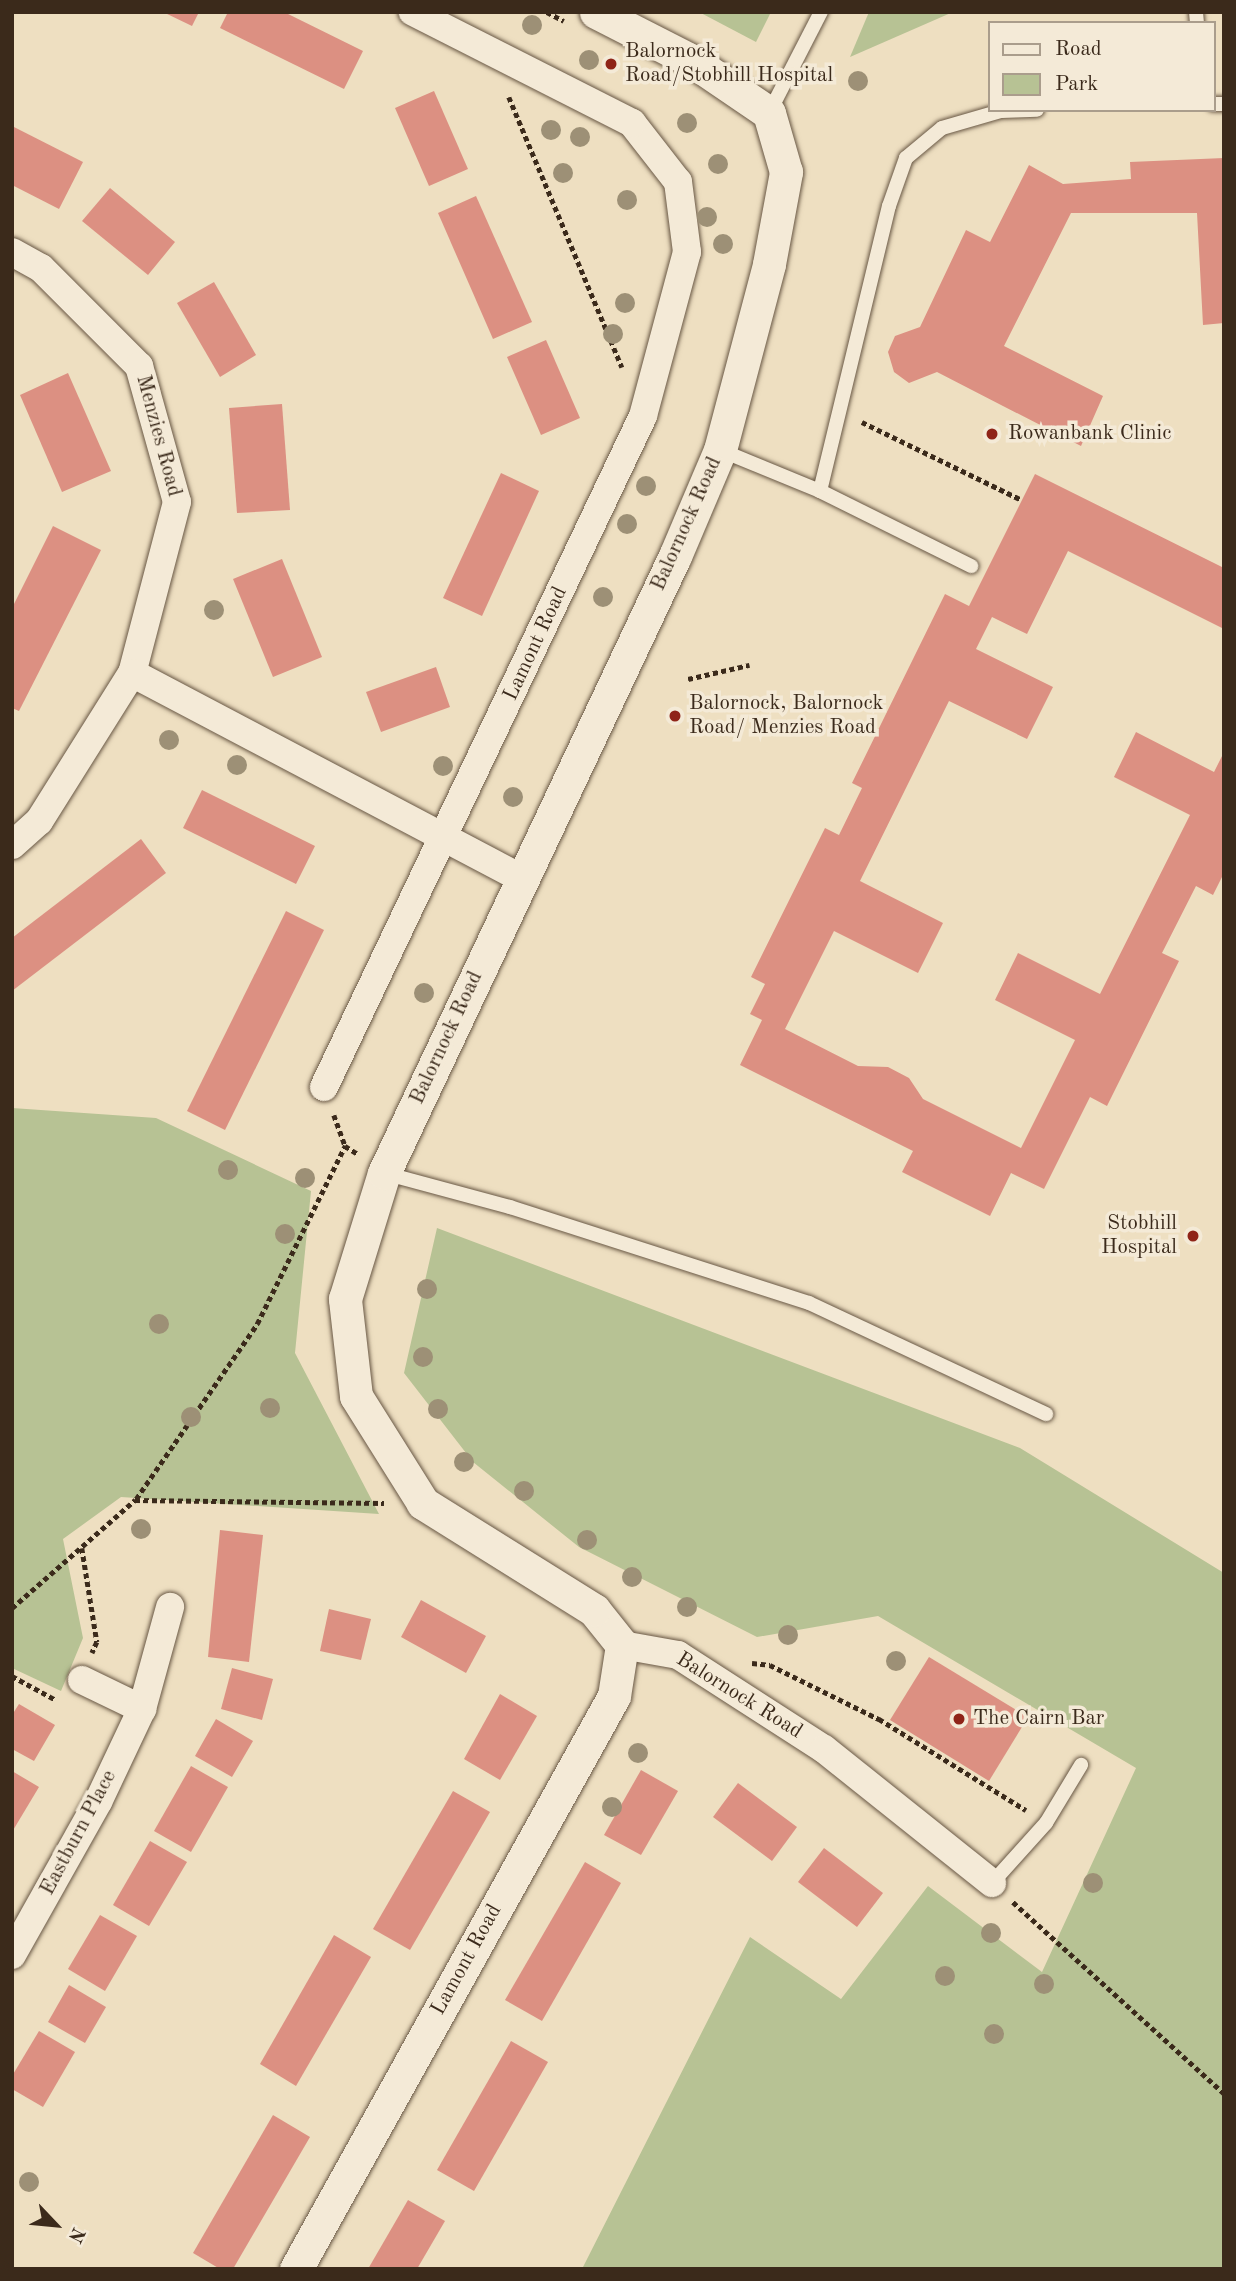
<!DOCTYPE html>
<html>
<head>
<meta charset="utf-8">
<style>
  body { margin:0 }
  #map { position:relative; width:1236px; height:2281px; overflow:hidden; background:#eedfc1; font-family:"Old Standard TT",serif }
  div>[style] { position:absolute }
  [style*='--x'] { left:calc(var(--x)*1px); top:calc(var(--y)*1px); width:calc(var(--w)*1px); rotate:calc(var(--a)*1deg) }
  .green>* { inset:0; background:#b7c294 }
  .building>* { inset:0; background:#dc9082 }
  .path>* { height:4.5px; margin-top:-2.25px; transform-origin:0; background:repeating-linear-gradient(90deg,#3b2a1b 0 5px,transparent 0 8.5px) }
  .roads { filter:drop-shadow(0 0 2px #685744) drop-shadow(0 0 2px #685744) }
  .service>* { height:14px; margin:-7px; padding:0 7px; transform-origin:7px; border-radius:7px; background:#f4ead7 }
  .minor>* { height:28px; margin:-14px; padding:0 14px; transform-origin:14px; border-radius:14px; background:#f4ead7 }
  .tertiary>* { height:33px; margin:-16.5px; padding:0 16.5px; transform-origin:16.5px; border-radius:16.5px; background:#f4ead7 }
  .trees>* { width:20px; height:20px; margin:-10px; border-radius:50%; background:#9d9076 }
  .dots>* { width:19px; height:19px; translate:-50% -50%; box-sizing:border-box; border:4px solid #f4ead7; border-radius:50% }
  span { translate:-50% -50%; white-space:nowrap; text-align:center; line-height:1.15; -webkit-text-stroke:7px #f4ead7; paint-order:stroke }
  .poi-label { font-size:21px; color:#3b2a1b }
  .left { translate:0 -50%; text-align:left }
  .right { translate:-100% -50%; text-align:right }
  .street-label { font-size:21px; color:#3b2a1b }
  .frame { position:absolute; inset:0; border:14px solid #3b2a1b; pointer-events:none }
  .legend { position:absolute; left:988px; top:21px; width:228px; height:91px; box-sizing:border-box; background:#f4ead7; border:2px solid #aa9d8c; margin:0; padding:9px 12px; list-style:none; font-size:21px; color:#3b2a1b }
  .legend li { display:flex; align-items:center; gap:14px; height:35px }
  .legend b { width:35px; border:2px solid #aa9d8c }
  .north { position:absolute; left:21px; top:2190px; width:70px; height:70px; -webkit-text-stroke:5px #f4ead7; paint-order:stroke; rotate:116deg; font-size:19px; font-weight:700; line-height:28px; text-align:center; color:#3b2a1b }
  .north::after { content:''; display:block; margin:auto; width:24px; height:32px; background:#3b2a1b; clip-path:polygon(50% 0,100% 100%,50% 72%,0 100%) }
</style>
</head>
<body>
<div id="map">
  <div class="green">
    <div style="clip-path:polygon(699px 12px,771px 12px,756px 42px)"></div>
    <div style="clip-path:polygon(869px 12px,953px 12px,850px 57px)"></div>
    <div style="clip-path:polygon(12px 1108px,156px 1118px,311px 1191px,295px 1353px,379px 1514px,121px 1497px,63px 1539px,83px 1638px,61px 1691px,12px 1668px)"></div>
    <div style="clip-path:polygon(437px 1228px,1020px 1448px,1224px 1573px,1224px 2269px,582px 2269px,750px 1937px,841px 1999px,928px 1886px,1042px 1972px,1136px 1768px,878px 1616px,757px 1637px,579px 1547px,473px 1462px,404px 1373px)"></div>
  </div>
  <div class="building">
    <div style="clip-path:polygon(163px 12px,199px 12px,192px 26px)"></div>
    <div style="clip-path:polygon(228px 12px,284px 12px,363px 51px,344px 89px,220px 28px)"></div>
    <div style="clip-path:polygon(434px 91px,468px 169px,429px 186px,395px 108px)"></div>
    <div style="clip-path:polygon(12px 126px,83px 162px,59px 209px,12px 185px)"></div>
    <div style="clip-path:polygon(1224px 158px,1224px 323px,1203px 325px,1197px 213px,1071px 213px,1004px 346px,1103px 396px,1081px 446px,937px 372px,909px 383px,894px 372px,888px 352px,895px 336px,920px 327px,966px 230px,990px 242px,1029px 165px,1063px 184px,1131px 179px,1130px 162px)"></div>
    <div style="clip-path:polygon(110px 188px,175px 242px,148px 275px,82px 221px)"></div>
    <div style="clip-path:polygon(476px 196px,532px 322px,493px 339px,438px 213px)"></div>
    <div style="clip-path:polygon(214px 282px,256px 355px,220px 377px,177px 303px)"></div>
    <div style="clip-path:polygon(546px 340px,580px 418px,541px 435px,507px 357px)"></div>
    <div style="clip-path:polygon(68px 373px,111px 471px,62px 492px,20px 395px)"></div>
    <div style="clip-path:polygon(282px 404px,290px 510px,237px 513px,229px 408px)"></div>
    <div style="clip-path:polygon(501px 473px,539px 491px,482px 616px,443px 598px)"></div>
    <div style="clip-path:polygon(1035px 474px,1224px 568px,1224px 629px,1068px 551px,1027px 634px,992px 617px,976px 649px,1053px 687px,1027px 739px,949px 701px,860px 881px,943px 923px,918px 973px,834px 931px,785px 1029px,858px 1066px,888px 1067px,909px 1078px,923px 1099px,1021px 1148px,1075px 1040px,995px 1000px,1018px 953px,1100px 994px,1190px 815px,1114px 777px,1136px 732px,1214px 772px,1224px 752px,1224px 873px,1213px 895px,1196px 886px,1162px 953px,1179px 961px,1107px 1106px,1090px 1097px,1044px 1189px,1011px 1173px,990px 1216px,902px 1172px,913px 1151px,740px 1065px,762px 1020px,750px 1014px,765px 984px,751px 977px,825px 828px,839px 835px,862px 788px,852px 783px,945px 594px,969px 606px)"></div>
    <div style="clip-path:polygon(53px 526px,101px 550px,19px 711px,12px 708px,12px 608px)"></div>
    <div style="clip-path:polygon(282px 559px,322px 657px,273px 677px,233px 579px)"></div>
    <div style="clip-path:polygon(436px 667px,450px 707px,381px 732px,366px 692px)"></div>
    <div style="clip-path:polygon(202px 790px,315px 846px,296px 884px,183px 828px)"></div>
    <div style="clip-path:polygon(141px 839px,166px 873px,12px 991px,12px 938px)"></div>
    <div style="clip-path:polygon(286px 911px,324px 930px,225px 1130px,187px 1111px)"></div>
    <div style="clip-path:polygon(220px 1530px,263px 1535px,249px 1662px,208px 1657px)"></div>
    <div style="clip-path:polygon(421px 1600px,486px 1636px,466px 1673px,401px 1637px)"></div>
    <div style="clip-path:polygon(329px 1609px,371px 1619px,361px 1660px,320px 1651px)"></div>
    <div style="clip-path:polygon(929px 1657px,1028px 1717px,989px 1781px,890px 1720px)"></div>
    <div style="clip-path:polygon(232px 1668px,273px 1679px,262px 1720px,221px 1709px)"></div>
    <div style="clip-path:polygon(500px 1694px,537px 1716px,500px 1780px,464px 1759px)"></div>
    <div style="clip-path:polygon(19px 1704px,55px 1725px,34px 1761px,12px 1749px,12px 1715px)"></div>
    <div style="clip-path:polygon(216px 1719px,253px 1741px,232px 1777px,195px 1756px)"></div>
    <div style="clip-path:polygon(191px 1766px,228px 1787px,191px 1852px,154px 1831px)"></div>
    <div style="clip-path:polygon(641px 1770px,678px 1791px,641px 1855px,604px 1835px)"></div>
    <div style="clip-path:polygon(12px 1771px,39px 1787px,12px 1832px)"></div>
    <div style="clip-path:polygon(738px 1783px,797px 1827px,772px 1861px,713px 1817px)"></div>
    <div style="clip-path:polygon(453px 1791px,490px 1812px,410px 1950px,373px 1929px)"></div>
    <div style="clip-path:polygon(150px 1841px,187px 1862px,149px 1926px,113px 1905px)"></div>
    <div style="clip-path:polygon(824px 1848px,883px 1893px,857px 1927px,798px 1882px)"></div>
    <div style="clip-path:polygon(585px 1862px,621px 1883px,542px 2021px,505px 2000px)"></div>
    <div style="clip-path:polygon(100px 1915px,137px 1936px,105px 1991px,68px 1969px)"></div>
    <div style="clip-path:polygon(334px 1935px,371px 1957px,296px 2086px,260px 2064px)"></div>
    <div style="clip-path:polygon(69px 1985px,106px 2007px,85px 2043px,48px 2022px)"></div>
    <div style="clip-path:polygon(39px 2031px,75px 2052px,43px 2107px,12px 2089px,12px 2076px)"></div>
    <div style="clip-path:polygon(511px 2041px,548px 2062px,474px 2191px,437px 2170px)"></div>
    <div style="clip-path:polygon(273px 2115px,310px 2137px,233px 2269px,220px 2269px,193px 2253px)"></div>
    <div style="clip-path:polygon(408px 2200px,445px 2221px,417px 2269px,368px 2269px)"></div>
  </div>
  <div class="path">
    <div style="--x:547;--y:12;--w:19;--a:28"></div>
    <div style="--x:509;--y:97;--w:293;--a:67.3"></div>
    <div style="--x:862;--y:422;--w:178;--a:26"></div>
    <div style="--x:688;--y:679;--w:63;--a:-12.9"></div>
    <div style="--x:334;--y:1115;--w:33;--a:70"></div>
    <div style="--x:345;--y:1146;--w:15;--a:32"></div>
    <div style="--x:136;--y:1499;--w:213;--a:-55.3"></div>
    <div style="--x:257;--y:1324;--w:199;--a:-63.7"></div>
    <div style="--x:82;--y:1548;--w:95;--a:80.9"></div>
    <div style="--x:97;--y:1642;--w:12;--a:114"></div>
    <div style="--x:12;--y:1608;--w:164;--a:-41.3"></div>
    <div style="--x:135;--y:1500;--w:249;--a:0.7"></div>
    <div style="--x:752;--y:1663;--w:18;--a:6"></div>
    <div style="--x:770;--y:1665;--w:122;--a:26.4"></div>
    <div style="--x:879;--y:1719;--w:173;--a:31.8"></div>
    <div style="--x:12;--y:1676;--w:50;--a:28.6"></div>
    <div style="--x:1013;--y:1902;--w:285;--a:42.2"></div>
  </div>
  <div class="roads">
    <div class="service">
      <div style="--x:1196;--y:12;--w:11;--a:85"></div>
      <div style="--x:1213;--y:104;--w:11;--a:0"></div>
      <div style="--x:769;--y:113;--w:114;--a:-62.8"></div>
      <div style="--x:720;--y:450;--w:108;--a:22.3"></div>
      <div style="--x:820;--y:491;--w:169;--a:26.4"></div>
      <div style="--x:820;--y:491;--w:293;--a:-76.4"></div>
      <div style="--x:889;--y:206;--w:51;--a:-70.5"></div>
      <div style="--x:906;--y:158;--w:47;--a:-39.8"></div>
      <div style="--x:942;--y:128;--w:61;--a:-16.1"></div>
      <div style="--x:1001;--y:111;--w:36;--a:-2"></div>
      <div style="--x:384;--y:1173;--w:131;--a:15.1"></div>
      <div style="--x:510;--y:1207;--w:314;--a:17.8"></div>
      <div style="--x:809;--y:1303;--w:262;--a:25.1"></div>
      <div style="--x:992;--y:1883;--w:81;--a:-48"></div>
      <div style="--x:1046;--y:1823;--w:68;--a:-58.9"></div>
    </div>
    <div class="minor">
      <div style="--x:12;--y:252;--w:33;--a:29"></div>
      <div style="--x:41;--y:268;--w:139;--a:45"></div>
      <div style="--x:139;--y:366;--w:141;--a:74.4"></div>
      <div style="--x:177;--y:502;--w:177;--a:104.7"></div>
      <div style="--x:132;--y:673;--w:175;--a:122.1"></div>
      <div style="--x:39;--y:821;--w:36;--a:138"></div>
      <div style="--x:132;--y:673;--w:441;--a:27.8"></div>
      <div style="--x:324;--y:1087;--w:743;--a:-64.57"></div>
      <div style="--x:643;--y:416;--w:170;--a:-75"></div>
      <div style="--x:687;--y:252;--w:71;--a:-97.3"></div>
      <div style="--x:678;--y:182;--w:75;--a:-127.9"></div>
      <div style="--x:632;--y:123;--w:246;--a:-153.1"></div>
      <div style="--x:622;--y:1645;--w:57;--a:10.1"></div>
      <div style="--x:678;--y:1655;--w:174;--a:32.8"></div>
      <div style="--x:824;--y:1749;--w:215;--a:38.6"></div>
      <div style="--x:82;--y:1680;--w:67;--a:25.8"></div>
      <div style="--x:12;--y:1955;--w:176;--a:-60.7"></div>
      <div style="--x:98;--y:1802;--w:103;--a:-64.7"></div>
      <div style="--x:142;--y:1709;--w:106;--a:-74.6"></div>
    </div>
    <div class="tertiary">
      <div style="--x:296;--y:2269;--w:655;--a:-60.97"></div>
      <div style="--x:614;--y:1696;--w:52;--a:-81.1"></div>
      <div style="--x:622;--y:1645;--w:45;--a:-128.7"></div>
      <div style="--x:594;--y:1610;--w:202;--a:-148"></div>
      <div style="--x:423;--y:1503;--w:126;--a:-122.1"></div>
      <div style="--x:356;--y:1396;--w:98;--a:-96.5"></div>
      <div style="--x:345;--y:1299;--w:132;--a:-72.8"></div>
      <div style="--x:384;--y:1173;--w:682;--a:-64.75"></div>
      <div style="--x:675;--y:556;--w:115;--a:-67"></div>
      <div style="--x:720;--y:450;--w:192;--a:-75.2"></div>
      <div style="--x:769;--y:264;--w:94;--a:-79.5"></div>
      <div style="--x:786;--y:172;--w:61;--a:-106.1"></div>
      <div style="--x:769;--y:113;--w:91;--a:-145.8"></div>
      <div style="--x:694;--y:62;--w:110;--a:-153"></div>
    </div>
  </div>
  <div class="trees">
    <div style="left:532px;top:25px"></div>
    <div style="left:589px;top:60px"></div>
    <div style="left:858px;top:81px"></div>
    <div style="left:687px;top:123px"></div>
    <div style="left:551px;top:130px"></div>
    <div style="left:580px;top:137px"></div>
    <div style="left:718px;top:164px"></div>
    <div style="left:563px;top:173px"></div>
    <div style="left:627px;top:200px"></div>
    <div style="left:707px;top:217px"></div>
    <div style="left:723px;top:244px"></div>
    <div style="left:625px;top:303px"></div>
    <div style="left:613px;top:334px"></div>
    <div style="left:646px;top:486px"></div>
    <div style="left:627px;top:524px"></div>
    <div style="left:603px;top:597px"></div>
    <div style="left:214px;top:610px"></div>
    <div style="left:169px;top:740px"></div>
    <div style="left:237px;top:765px"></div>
    <div style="left:443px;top:766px"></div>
    <div style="left:513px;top:797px"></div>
    <div style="left:424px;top:993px"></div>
    <div style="left:228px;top:1170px"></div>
    <div style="left:305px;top:1178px"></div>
    <div style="left:285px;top:1234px"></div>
    <div style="left:427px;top:1289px"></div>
    <div style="left:159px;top:1324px"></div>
    <div style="left:423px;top:1357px"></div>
    <div style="left:270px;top:1408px"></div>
    <div style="left:438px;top:1409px"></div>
    <div style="left:191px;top:1417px"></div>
    <div style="left:464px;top:1462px"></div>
    <div style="left:524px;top:1491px"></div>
    <div style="left:141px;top:1529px"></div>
    <div style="left:587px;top:1540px"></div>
    <div style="left:632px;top:1577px"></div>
    <div style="left:687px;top:1607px"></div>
    <div style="left:788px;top:1635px"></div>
    <div style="left:896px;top:1661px"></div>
    <div style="left:638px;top:1753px"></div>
    <div style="left:612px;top:1807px"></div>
    <div style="left:1093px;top:1883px"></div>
    <div style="left:991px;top:1933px"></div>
    <div style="left:945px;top:1976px"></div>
    <div style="left:1044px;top:1984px"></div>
    <div style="left:994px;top:2034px"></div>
    <div style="left:29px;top:2182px"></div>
  </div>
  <div class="dots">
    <div style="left:611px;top:64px;background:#8f2418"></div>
    <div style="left:992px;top:434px;background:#8f2418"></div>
    <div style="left:675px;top:716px;background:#8f2418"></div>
    <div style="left:1193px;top:1236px;background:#8f2418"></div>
    <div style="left:959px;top:1719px;background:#8f2418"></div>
  </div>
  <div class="poi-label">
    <span class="left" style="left:625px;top:64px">Balornock<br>Road/Stobhill Hospital</span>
    <span class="left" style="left:1008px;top:434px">Rowanbank Clinic</span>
    <span class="left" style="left:689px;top:716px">Balornock, Balornock<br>Road/ Menzies Road</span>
    <span class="right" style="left:1177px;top:1236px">Stobhill<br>Hospital</span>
    <span class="left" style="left:973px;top:1719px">The Cairn Bar</span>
  </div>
  <div class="street-label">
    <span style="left:158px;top:436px;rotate:75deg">Menzies Road</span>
    <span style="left:687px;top:524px;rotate:-66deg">Balornock Road</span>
    <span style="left:536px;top:644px;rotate:-65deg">Lamont Road</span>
    <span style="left:447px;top:1038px;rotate:-65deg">Balornock Road</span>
    <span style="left:739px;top:1696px;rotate:32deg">Balornock Road</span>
    <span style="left:79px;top:1833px;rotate:-62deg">Eastburn Place</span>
    <span style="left:467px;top:1960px;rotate:-61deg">Lamont Road</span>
  </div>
  <div class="frame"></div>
  <ul class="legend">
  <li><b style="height:9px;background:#f4ead7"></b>Road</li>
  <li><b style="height:19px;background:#b7c294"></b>Park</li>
  </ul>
  <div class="north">N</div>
</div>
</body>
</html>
